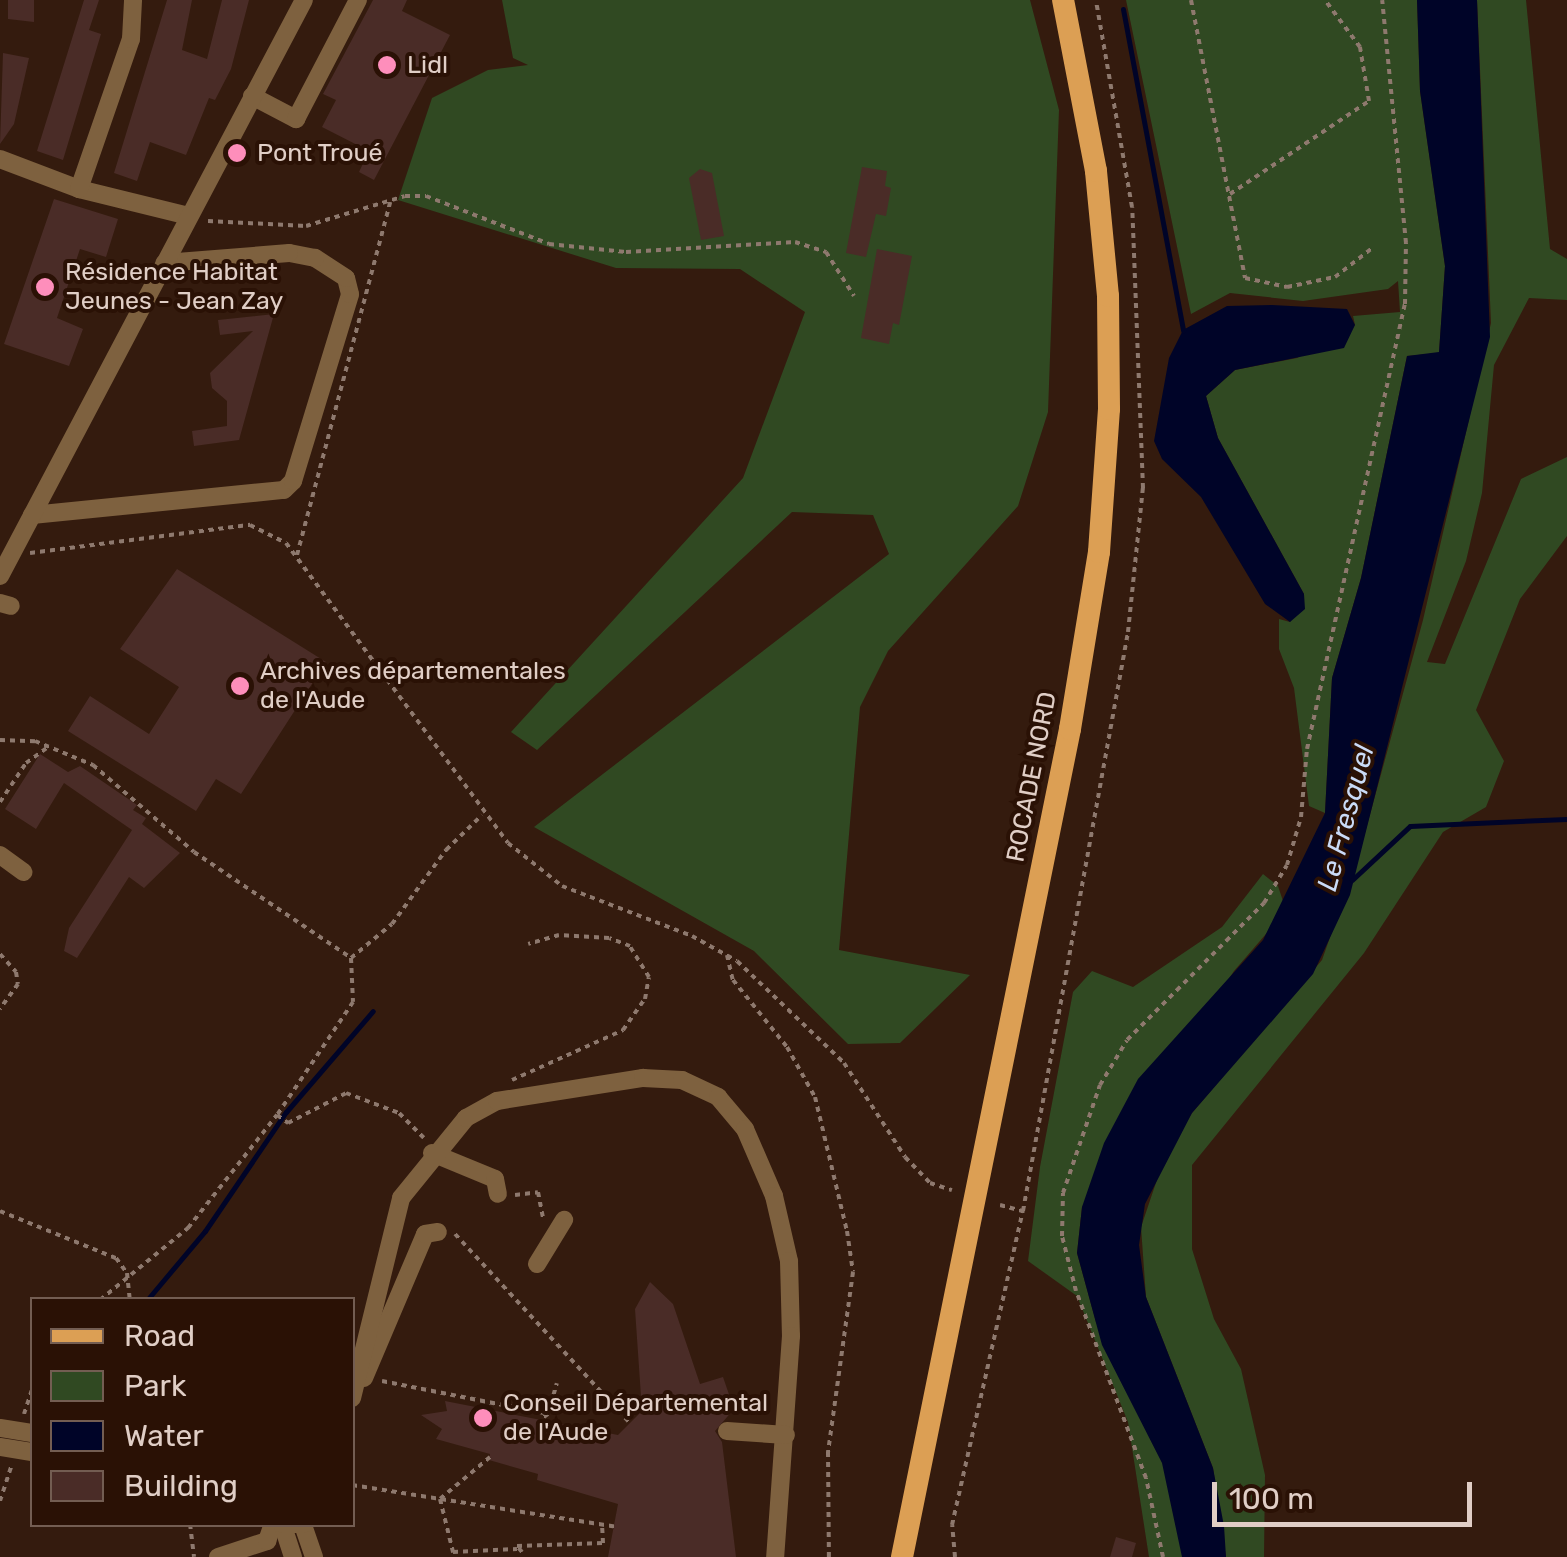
<!DOCTYPE html>
<html>
<head>
<meta charset="utf-8">
<style>
  body { margin:0 }
  #map { position:relative; width:1567px; height:1557px; overflow:hidden; background:#341b0e; font-family:Rubik,sans-serif }
  div>[style] { position:absolute }
  [style*='--x'] { left:calc(var(--x)*1px); top:calc(var(--y)*1px); width:calc(var(--w)*1px); rotate:calc(var(--a)*1deg) }
  .green>* { inset:0; background:#304922 }
  .water>* { inset:0; background:#000428 }
  .stream>* { height:5px; margin:-2.5px; padding:0 2.5px; transform-origin:2.5px; border-radius:2.5px; background:#000428 }
  .building>* { inset:0; background:#4a2c27 }
  .path>* { height:4px; margin-top:-2px; transform-origin:0; background:repeating-linear-gradient(90deg,#8e796e 0 5px,transparent 0 10px) }
  .minor>* { height:18px; margin:-9px; padding:0 9px; transform-origin:9px; border-radius:9px; background:#7e613f }
  .major>* { height:22px; margin:-11px; padding:0 11px; transform-origin:11px; border-radius:11px; background:#dc9f54 }
  .dots>* { width:28px; height:28px; translate:-50% -50%; box-sizing:border-box; border:5px solid #2a1105; border-radius:50% }
  span { translate:-50% -50%; white-space:nowrap; text-align:center; line-height:1.15; -webkit-text-stroke:8px #2a1105; paint-order:stroke }
  .poi-label { font-size:25px; color:#e0cec6 }
  .left { translate:0 -50%; text-align:left }
  .street-label { font-size:25px; color:#e0cec6 }
  .water-label { font-size:28px; color:#cadbf7; font-style:italic }
  .legend { position:absolute; left:30px; top:1297px; width:325px; height:230px; box-sizing:border-box; background:#2a1105; border:2px solid #735d52; margin:0; padding:12px 18px; list-style:none; font-size:30px; color:#e0cec6 }
  .legend li { display:flex; align-items:center; gap:20px; height:50px }
  .legend b { width:50px; border:2px solid #735d52 }
  .scale { position:absolute; left:1212px; top:1482px; width:260px; height:45px; box-sizing:border-box; border:5px solid #e0cec6; border-top:0; padding-left:12px; font-size:30px; line-height:35px; white-space:nowrap; color:#e0cec6; -webkit-text-stroke:8px #2a1105; paint-order:stroke }
</style>
</head>
<body>
<div id="map">
  <div class="green">
    <div style="clip-path:polygon(502px 0,1030px 0,1059px 110px,1048px 412px,1018px 506px,888px 651px,860px 707px,839px 950px,970px 975px,900px 1043px,848px 1044px,754px 951px,534px 827px,889px 554px,873px 515px,792px 512px,537px 750px,511px 732px,743px 478px,805px 312px,740px 269px,616px 268px,398px 200px,432px 98px,488px 70px,528px 65px,513px 58px)"></div>
    <div style="clip-path:polygon(1126px 0,1417px 0,1420px 91px,1445px 266px,1439px 353px,1407px 356px,1361px 578px,1332px 678px,1325px 813px,1309px 806px,1294px 688px,1279px 649px,1279px 619px,1290px 622px,1304px 594px,1218px 438px,1206px 396px,1235px 370px,1297px 358px,1355px 325px,1353px 316px,1400px 312px,1398px 281px,1388px 289px,1303px 301px,1230px 293px,1191px 314px)"></div>
    <div style="clip-path:polygon(1477px 0,1526px 0,1550px 249px,1567px 259px,1567px 300px,1529px 298px,1494px 365px,1482px 493px,1466px 561px,1427px 662px,1445px 664px,1521px 479px,1567px 457px,1567px 536px,1520px 599px,1476px 710px,1504px 761px,1486px 807px,1443px 832px,1364px 953px,1192px 1165px,1192px 1249px,1214px 1319px,1241px 1369px,1265px 1475px,1264px 1557px,1226px 1557px,1213px 1468px,1146px 1297px,1141px 1227px,1165px 1156px,1192px 1113px,1322px 960px,1359px 855px,1423px 620px,1491px 323px)"></div>
    <div style="clip-path:polygon(1263px 874px,1278px 886px,1284px 904px,1272px 927px,1234px 971px,1082px 1207px,1077px 1253px,1096px 1322px,1172px 1473px,1187px 1557px,1149px 1557px,1128px 1422px,1077px 1296px,1028px 1261px,1040px 1167px,1073px 992px,1092px 971px,1133px 987px,1222px 927px)"></div>
  </div>
  <div class="water">
    <div style="clip-path:polygon(1417px 0,1477px 0,1490px 337px,1350px 895px,1313px 974px,1192px 1113px,1145px 1204px,1139px 1245px,1146px 1297px,1213px 1468px,1224px 1526px,1226px 1557px,1182px 1557px,1162px 1463px,1102px 1345px,1077px 1253px,1082px 1207px,1104px 1143px,1138px 1079px,1263px 940px,1325px 813px,1332px 678px,1361px 578px,1407px 356px,1439px 352px,1445px 266px,1420px 91px)"></div>
    <div style="clip-path:polygon(1272px 305px,1347px 309px,1355px 325px,1344px 348px,1235px 370px,1206px 396px,1218px 438px,1304px 594px,1305px 609px,1290px 622px,1265px 604px,1201px 497px,1162px 459px,1154px 441px,1169px 358px,1183px 330px,1227px 306px)"></div>
  </div>
  <div class="stream">
    <div style="--x:1123;--y:9;--w:327;--a:79.4"></div>
    <div style="--x:1352;--y:880;--w:79;--a:-43"></div>
    <div style="--x:1410;--y:826;--w:157;--a:-2.6"></div>
    <div style="--x:147;--y:1300;--w:90;--a:-50"></div>
    <div style="--x:205;--y:1231;--w:144;--a:-55.8"></div>
    <div style="--x:286;--y:1112;--w:133;--a:-49.3"></div>
  </div>
  <div class="building">
    <div style="clip-path:polygon(8px 0,34px 0,34px 22px,8px 19px)"></div>
    <div style="clip-path:polygon(84px 0,99px 0,89px 30px,101px 34px,63px 160px,37px 151px)"></div>
    <div style="clip-path:polygon(167px 0,192px 0,182px 50px,207px 59px,222px 0,249px 0,231px 69px,215px 100px,209px 98px,186px 155px,150px 142px,137px 181px,114px 173px)"></div>
    <div style="clip-path:polygon(373px 0,407px 0,402px 11px,450px 35px,374px 180px,359px 172px,369px 151px,322px 127px,336px 100px,323px 94px)"></div>
    <div style="clip-path:polygon(3px 53px,29px 58px,14px 124px,0 144px)"></div>
    <div style="clip-path:polygon(862px 167px,887px 171px,885px 186px,891px 188px,886px 216px,876px 214px,866px 257px,846px 253px)"></div>
    <div style="clip-path:polygon(700px 169px,712px 173px,724px 236px,701px 240px,689px 178px)"></div>
    <div style="clip-path:polygon(54px 199px,118px 219px,106px 257px,80px 249px,57px 318px,83px 329px,69px 366px,4px 344px)"></div>
    <div style="clip-path:polygon(877px 249px,912px 256px,899px 325px,893px 323px,889px 344px,861px 338px)"></div>
    <div style="clip-path:polygon(274px 314px,239px 440px,194px 446px,192px 431px,227px 426px,227px 401px,212px 388px,210px 373px,253px 331px,220px 335px,218px 320px)"></div>
    <div style="clip-path:polygon(177px 569px,326px 662px,241px 794px,216px 779px,196px 811px,68px 731px,90px 696px,149px 734px,179px 687px,120px 649px)"></div>
    <div style="clip-path:polygon(40px 754px,68px 772px,80px 766px,137px 805px,133px 810px,146px 818px,142px 824px,180px 853px,144px 888px,129px 877px,77px 958px,64px 951px,69px 928px,132px 830px,64px 783px,36px 829px,5px 809px)"></div>
    <div style="clip-path:polygon(650px 1282px,673px 1304px,700px 1384px,723px 1377px,734px 1409px,715px 1431px,722px 1442px,736px 1557px,608px 1557px,618px 1504px,537px 1480px,538px 1474px,489px 1460px,490px 1454px,436px 1439px,442px 1429px,421px 1415px,447px 1411px,445px 1401px,618px 1435px,642px 1411px,635px 1309px)"></div>
    <div style="clip-path:polygon(1116px 1537px,1136px 1543px,1132px 1557px,1110px 1557px)"></div>
  </div>
  <div class="path">
    <div style="--x:1191;--y:0;--w:283;--a:79"></div>
    <div style="--x:1245;--y:278;--w:43;--a:12.1"></div>
    <div style="--x:1287;--y:287;--w:49;--a:-11.8"></div>
    <div style="--x:1335;--y:277;--w:46;--a:-37.9"></div>
    <div style="--x:1230;--y:194;--w:167;--a:-33.8"></div>
    <div style="--x:1369;--y:101;--w:55;--a:-99.5"></div>
    <div style="--x:1360;--y:47;--w:59;--a:-126.7"></div>
    <div style="--x:208;--y:221;--w:98;--a:2.9"></div>
    <div style="--x:306;--y:226;--w:103;--a:-16.9"></div>
    <div style="--x:405;--y:196;--w:21;--a:0"></div>
    <div style="--x:426;--y:196;--w:132;--a:21.3"></div>
    <div style="--x:549;--y:244;--w:77;--a:5.9"></div>
    <div style="--x:626;--y:252;--w:169;--a:-3.4"></div>
    <div style="--x:795;--y:242;--w:33;--a:18"></div>
    <div style="--x:826;--y:252;--w:52;--a:57.5"></div>
    <div style="--x:30;--y:553;--w:222;--a:-7.3"></div>
    <div style="--x:250;--y:525;--w:40;--a:26.6"></div>
    <div style="--x:286;--y:543;--w:373;--a:53.5"></div>
    <div style="--x:508;--y:843;--w:69;--a:38.5"></div>
    <div style="--x:562;--y:886;--w:139;--a:21"></div>
    <div style="--x:692;--y:936;--w:51;--a:29.1"></div>
    <div style="--x:737;--y:961;--w:148;--a:43.6"></div>
    <div style="--x:844;--y:1063;--w:112;--a:57"></div>
    <div style="--x:905;--y:1157;--w:36;--a:46"></div>
    <div style="--x:930;--y:1183;--w:23;--a:18"></div>
    <div style="--x:297;--y:555;--w:365;--a:-75.2"></div>
    <div style="--x:0;--y:740;--w:35;--a:2"></div>
    <div style="--x:35;--y:741;--w:63;--a:22.5"></div>
    <div style="--x:93;--y:765;--w:133;--a:40.7"></div>
    <div style="--x:194;--y:852;--w:189;--a:34"></div>
    <div style="--x:351;--y:958;--w:44;--a:87.4"></div>
    <div style="--x:353;--y:1002;--w:136;--a:123.9"></div>
    <div style="--x:0;--y:802;--w:47;--a:-56.3"></div>
    <div style="--x:26;--y:763;--w:27;--a:-36"></div>
    <div style="--x:0;--y:954;--w:24;--a:48"></div>
    <div style="--x:16;--y:972;--w:12;--a:81"></div>
    <div style="--x:18;--y:984;--w:31;--a:126"></div>
    <div style="--x:727;--y:955;--w:26;--a:77"></div>
    <div style="--x:733;--y:980;--w:86;--a:51.1"></div>
    <div style="--x:787;--y:1047;--w:57;--a:60.8"></div>
    <div style="--x:815;--y:1097;--w:138;--a:76.6"></div>
    <div style="--x:847;--y:1231;--w:41;--a:81.7"></div>
    <div style="--x:853;--y:1272;--w:182;--a:97.9"></div>
    <div style="--x:828;--y:1452;--w:105;--a:89.5"></div>
    <div style="--x:351;--y:958;--w:53;--a:-39.7"></div>
    <div style="--x:392;--y:924;--w:92;--a:-53.9"></div>
    <div style="--x:446;--y:850;--w:50;--a:-44.2"></div>
    <div style="--x:512;--y:1080;--w:122;--a:-24.2"></div>
    <div style="--x:623;--y:1030;--w:38;--a:-55"></div>
    <div style="--x:645;--y:999;--w:22;--a:-80"></div>
    <div style="--x:649;--y:977;--w:36;--a:-122"></div>
    <div style="--x:630;--y:946;--w:22;--a:-159"></div>
    <div style="--x:609;--y:938;--w:50;--a:-176.6"></div>
    <div style="--x:559;--y:935;--w:32;--a:164"></div>
    <div style="--x:515;--y:1195;--w:23;--a:-7"></div>
    <div style="--x:538;--y:1192;--w:26;--a:79"></div>
    <div style="--x:1000;--y:1205;--w:24;--a:15"></div>
    <div style="--x:0;--y:1211;--w:125;--a:22.1"></div>
    <div style="--x:116;--y:1258;--w:19;--a:54"></div>
    <div style="--x:127;--y:1273;--w:27;--a:84"></div>
    <div style="--x:455;--y:1234;--w:258;--a:47.2"></div>
    <div style="--x:100;--y:1300;--w:114;--a:-39.3"></div>
    <div style="--x:188;--y:1228;--w:144;--a:-51.8"></div>
    <div style="--x:277;--y:1115;--w:14;--a:36"></div>
    <div style="--x:288;--y:1123;--w:65;--a:-27.3"></div>
    <div style="--x:346;--y:1093;--w:57;--a:20.7"></div>
    <div style="--x:399;--y:1113;--w:35;--a:45"></div>
    <div style="--x:382;--y:1381;--w:169;--a:11.2"></div>
    <div style="--x:548;--y:1414;--w:9;--a:144"></div>
    <div style="--x:24;--y:1414;--w:26;--a:-72"></div>
    <div style="--x:548;--y:1414;--w:32;--a:-74"></div>
    <div style="--x:490;--y:1457;--w:65;--a:140"></div>
    <div style="--x:440;--y:1499;--w:55;--a:76.2"></div>
    <div style="--x:453;--y:1552;--w:64;--a:-2.7"></div>
    <div style="--x:352;--y:1485;--w:269;--a:9"></div>
    <div style="--x:0;--y:1501;--w:39;--a:-72"></div>
    <div style="--x:190;--y:1524;--w:33;--a:83"></div>
    <div style="--x:522;--y:1552;--w:8;--a:-130"></div>
    <div style="--x:517;--y:1546;--w:86;--a:-2"></div>
    <div style="--x:603;--y:1543;--w:18;--a:-93"></div>
    <div style="--x:955;--y:1557;--w:32;--a:-95"></div>
    <div style="--x:952;--y:1525;--w:322;--a:-77.3"></div>
    <div style="--x:1023;--y:1211;--w:588;--a:-79.72"></div>
    <div style="--x:1128;--y:632;--w:145;--a:-84.1"></div>
    <div style="--x:1143;--y:488;--w:281;--a:-92.2"></div>
    <div style="--x:1132;--y:207;--w:210;--a:-99.9"></div>
    <div style="--x:1163;--y:1557;--w:81;--a:-102.1"></div>
    <div style="--x:1146;--y:1478;--w:200;--a:-110.5"></div>
    <div style="--x:1076;--y:1291;--w:57;--a:-104.3"></div>
    <div style="--x:1062;--y:1236;--w:43;--a:-88.7"></div>
    <div style="--x:1063;--y:1193;--w:114;--a:-71.1"></div>
    <div style="--x:1100;--y:1085;--w:52;--a:-59"></div>
    <div style="--x:1127;--y:1040;--w:194;--a:-45"></div>
    <div style="--x:1264;--y:903;--w:44;--a:-58.8"></div>
    <div style="--x:1287;--y:865;--w:50;--a:-73.7"></div>
    <div style="--x:1301;--y:817;--w:68;--a:-85"></div>
    <div style="--x:1307;--y:749;--w:456;--a:-77.6"></div>
    <div style="--x:1405;--y:304;--w:61;--a:-89.1"></div>
    <div style="--x:1406;--y:243;--w:244;--a:-95.6"></div>
  </div>
  <div class="minor">
    <div style="--x:252;--y:96;--w:50;--a:27.6"></div>
    <div style="--x:296;--y:119;--w:134;--a:-62.5"></div>
    <div style="--x:0;--y:159;--w:85;--a:20.8"></div>
    <div style="--x:79;--y:189;--w:113;--a:13.8"></div>
    <div style="--x:79;--y:189;--w:159;--a:-70.9"></div>
    <div style="--x:131;--y:39;--w:39;--a:-87"></div>
    <div style="--x:32;--y:515;--w:253;--a:-5.7"></div>
    <div style="--x:284;--y:490;--w:13;--a:-45"></div>
    <div style="--x:293;--y:481;--w:195;--a:-73"></div>
    <div style="--x:350;--y:294;--w:16;--a:-104"></div>
    <div style="--x:346;--y:278;--w:37;--a:-147"></div>
    <div style="--x:315;--y:258;--w:26;--a:-169"></div>
    <div style="--x:289;--y:253;--w:125;--a:175.4"></div>
    <div style="--x:0;--y:576;--w:651;--a:-62.18"></div>
    <div style="--x:0;--y:603;--w:11;--a:15"></div>
    <div style="--x:0;--y:855;--w:29;--a:36"></div>
    <div style="--x:432;--y:1153;--w:68;--a:22.4"></div>
    <div style="--x:495;--y:1179;--w:15;--a:79"></div>
    <div style="--x:537;--y:1264;--w:52;--a:-58.5"></div>
    <div style="--x:364;--y:1378;--w:156;--a:-67"></div>
    <div style="--x:425;--y:1234;--w:13;--a:-9"></div>
    <div style="--x:352;--y:1398;--w:206;--a:-76.2"></div>
    <div style="--x:401;--y:1198;--w:103;--a:-50.9"></div>
    <div style="--x:466;--y:1118;--w:35;--a:-29"></div>
    <div style="--x:497;--y:1101;--w:148;--a:-9"></div>
    <div style="--x:643;--y:1078;--w:39;--a:3"></div>
    <div style="--x:682;--y:1080;--w:40;--a:25"></div>
    <div style="--x:718;--y:1097;--w:42;--a:49.8"></div>
    <div style="--x:745;--y:1129;--w:73;--a:66.6"></div>
    <div style="--x:774;--y:1196;--w:67;--a:77"></div>
    <div style="--x:789;--y:1261;--w:75;--a:88.5"></div>
    <div style="--x:791;--y:1336;--w:222;--a:94.1"></div>
    <div style="--x:0;--y:1428;--w:32;--a:9"></div>
    <div style="--x:727;--y:1431;--w:59;--a:3.9"></div>
    <div style="--x:0;--y:1447;--w:32;--a:9"></div>
    <div style="--x:303;--y:1525;--w:34;--a:71"></div>
    <div style="--x:218;--y:1557;--w:52;--a:-18.1"></div>
    <div style="--x:267;--y:1541;--w:18;--a:-71"></div>
    <div style="--x:293;--y:1557;--w:35;--a:-108"></div>
    <div style="--x:282;--y:1524;--w:22;--a:0"></div>
  </div>
  <div class="major">
    <div style="--x:902;--y:1557;--w:845;--a:-78.53"></div>
    <div style="--x:1070;--y:729;--w:179;--a:-80.7"></div>
    <div style="--x:1099;--y:552;--w:143;--a:-86"></div>
    <div style="--x:1109;--y:409;--w:113;--a:-90.5"></div>
    <div style="--x:1108;--y:296;--w:126;--a:-95.5"></div>
    <div style="--x:1096;--y:171;--w:174;--a:-100.9"></div>
  </div>
  <div class="dots">
    <div style="left:387px;top:65px;background:#fe8ebb"></div>
    <div style="left:237px;top:153px;background:#fe8ebb"></div>
    <div style="left:45px;top:287px;background:#fe8ebb"></div>
    <div style="left:240px;top:686px;background:#fe8ebb"></div>
    <div style="left:483px;top:1418px;background:#fe8ebb"></div>
  </div>
  <div class="poi-label">
    <span class="left" style="left:407px;top:65px">Lidl</span>
    <span class="left" style="left:257px;top:153px">Pont Troué</span>
    <span class="left" style="left:65px;top:287px">Résidence Habitat<br>Jeunes - Jean Zay</span>
    <span class="left" style="left:260px;top:686px">Archives départementales<br>de l'Aude</span>
    <span class="left" style="left:503px;top:1418px">Conseil Départemental<br>de l'Aude</span>
  </div>
  <div class="street-label">
    <span style="left:1032px;top:777px;rotate:-79deg">ROCADE NORD</span>
  </div>
  <div class="water-label">
    <span style="left:1346px;top:818px;rotate:-75deg">Le Fresquel</span>
  </div>
  <ul class="legend">
  <li><b style="height:12px;background:#dc9f54"></b>Road</li>
  <li><b style="height:28px;background:#304922"></b>Park</li>
  <li><b style="height:28px;background:#000428"></b>Water</li>
  <li><b style="height:28px;background:#4a2c27"></b>Building</li>
  </ul>
  <div class="scale">100 m</div>
</div>
</body>
</html>
